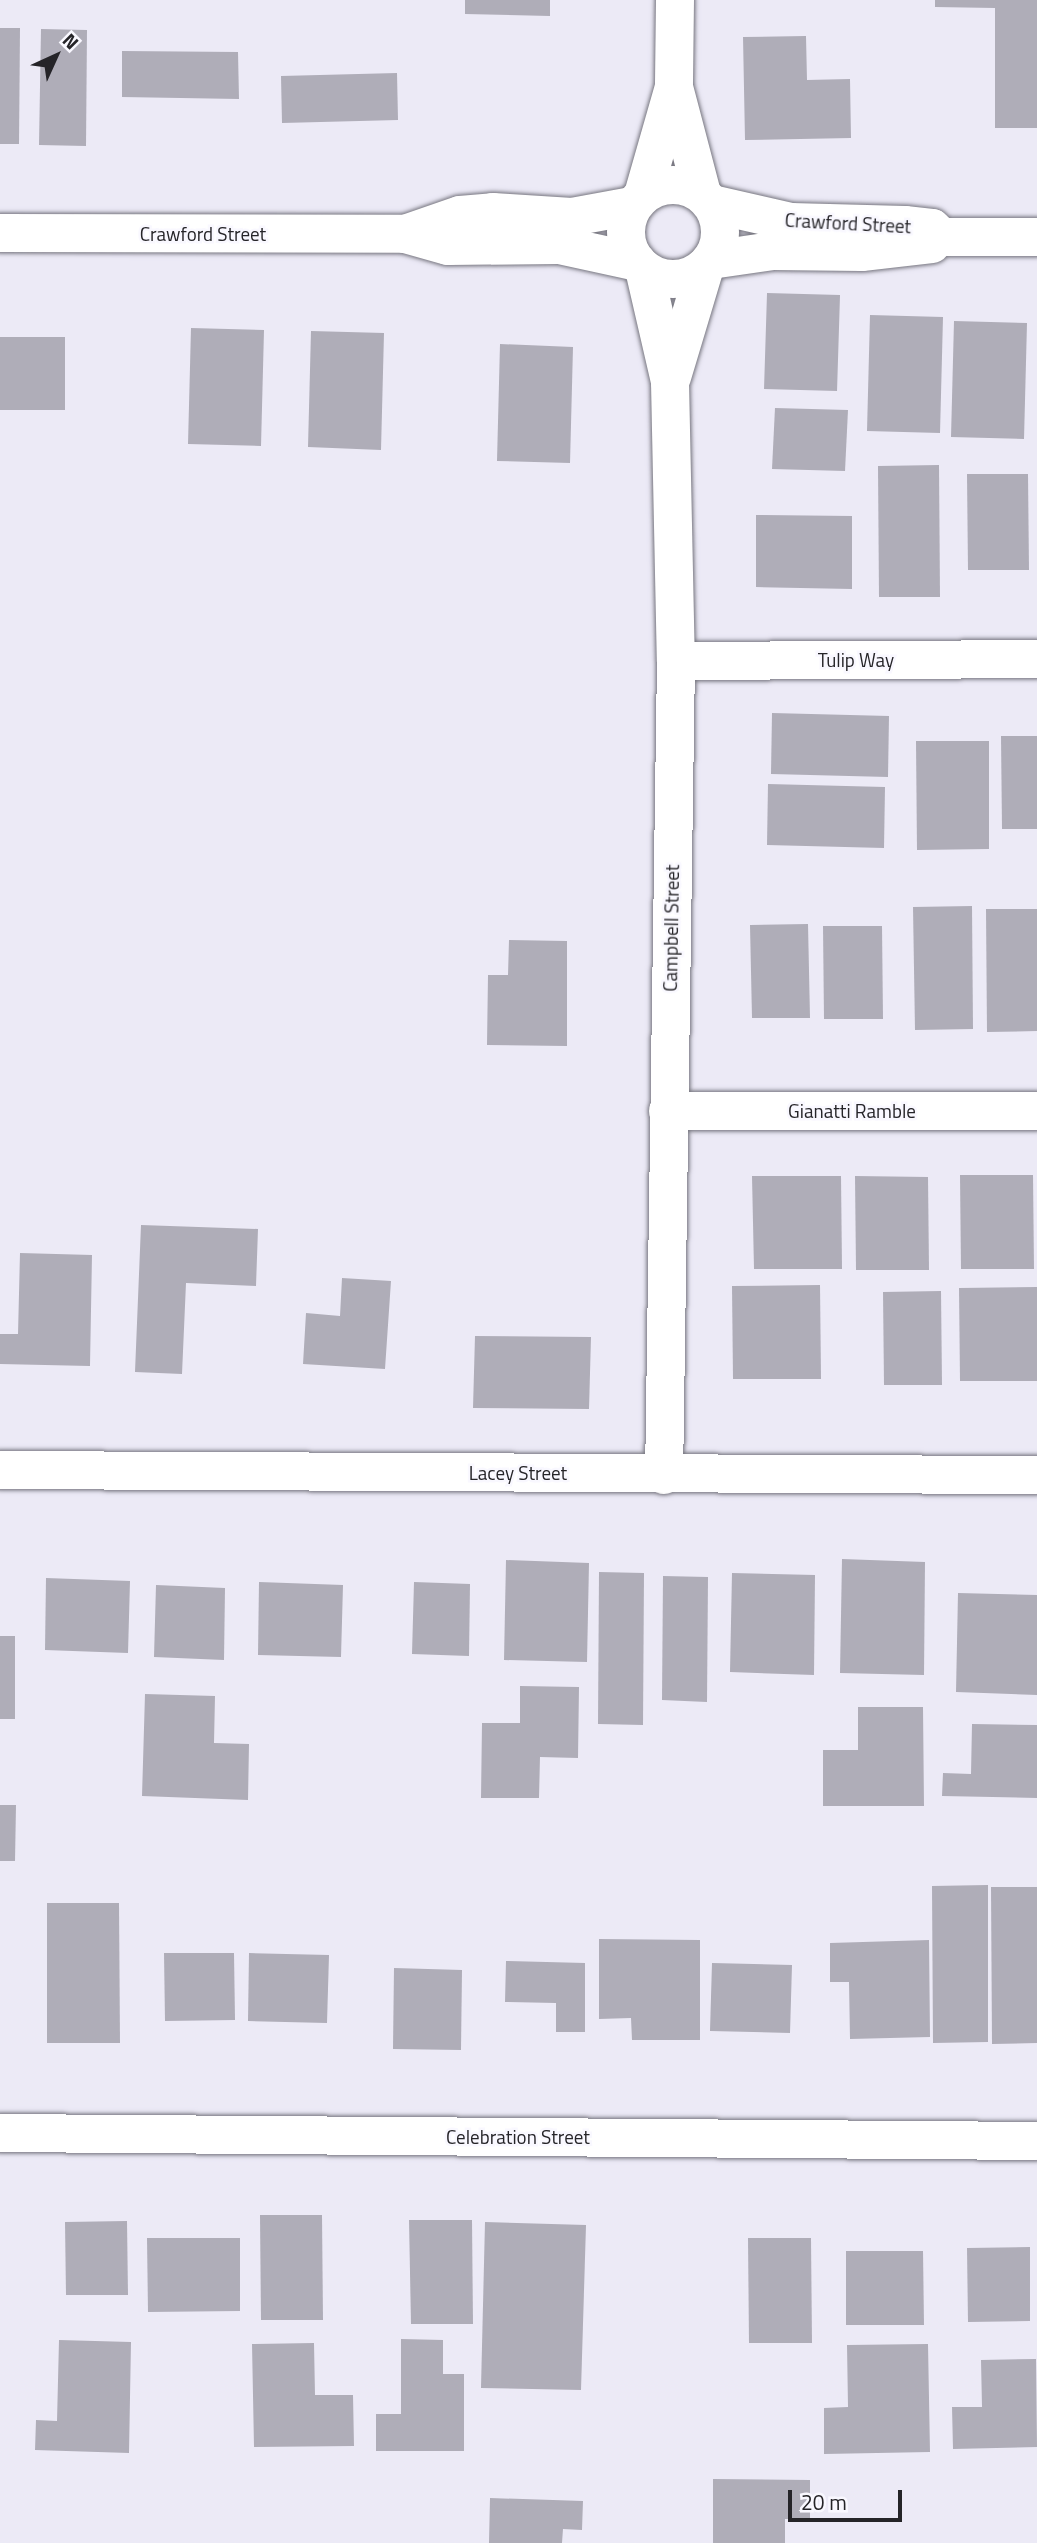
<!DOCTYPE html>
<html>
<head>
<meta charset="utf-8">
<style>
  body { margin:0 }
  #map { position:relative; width:1037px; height:2543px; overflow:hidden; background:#eceaf6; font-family:"Titillium Web",sans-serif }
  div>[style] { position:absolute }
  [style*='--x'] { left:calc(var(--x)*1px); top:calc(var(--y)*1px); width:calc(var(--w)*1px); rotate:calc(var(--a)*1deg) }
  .building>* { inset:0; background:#afadb8 }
  .roads { filter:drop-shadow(0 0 2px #777680) drop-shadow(0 0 2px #777680) }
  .minor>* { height:38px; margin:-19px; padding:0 19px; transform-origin:19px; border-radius:19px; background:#fff }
  .minor>.ring { margin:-19px; padding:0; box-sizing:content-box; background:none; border:38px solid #fff; border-radius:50% }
  span { translate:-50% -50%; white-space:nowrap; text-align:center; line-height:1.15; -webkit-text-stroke:5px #f9f8ff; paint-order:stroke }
  .street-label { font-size:19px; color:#252428 }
  .north { position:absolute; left:21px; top:21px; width:70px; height:70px; -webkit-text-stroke:5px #f9f8ff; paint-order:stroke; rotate:45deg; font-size:19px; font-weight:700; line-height:28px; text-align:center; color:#252428 }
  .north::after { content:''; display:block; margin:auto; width:24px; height:32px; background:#252428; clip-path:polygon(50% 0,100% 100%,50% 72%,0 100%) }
  .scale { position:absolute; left:788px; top:2490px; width:114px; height:32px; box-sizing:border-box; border:4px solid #252428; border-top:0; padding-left:9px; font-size:21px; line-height:24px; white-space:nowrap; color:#252428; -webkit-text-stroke:5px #f9f8ff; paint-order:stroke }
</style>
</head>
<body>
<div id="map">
  <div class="building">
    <div style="clip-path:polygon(465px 0,550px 0,550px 16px,465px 14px)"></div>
    <div style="clip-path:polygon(935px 0,1037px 0,1037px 128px,995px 128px,995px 8px,935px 7px)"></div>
    <div style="clip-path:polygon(0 28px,20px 28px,19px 144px,0 144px)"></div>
    <div style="clip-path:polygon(41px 29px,87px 30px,86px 146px,39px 145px)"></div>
    <div style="clip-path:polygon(806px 36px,807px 80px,850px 79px,851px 138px,745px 140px,743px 37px)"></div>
    <div style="clip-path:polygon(122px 51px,238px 52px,239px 99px,122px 97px)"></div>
    <div style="clip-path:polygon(397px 73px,398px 120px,282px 123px,281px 76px)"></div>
    <div style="clip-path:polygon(767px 293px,840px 295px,837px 391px,764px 389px)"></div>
    <div style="clip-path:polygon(870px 315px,943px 317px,940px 433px,867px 431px)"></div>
    <div style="clip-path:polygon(954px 321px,1027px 323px,1024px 439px,951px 437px)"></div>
    <div style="clip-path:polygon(191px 328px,264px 330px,261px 446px,188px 444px)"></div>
    <div style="clip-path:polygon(311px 331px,384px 333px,381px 450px,308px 447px)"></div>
    <div style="clip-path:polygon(0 337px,65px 337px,65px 410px,0 410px)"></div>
    <div style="clip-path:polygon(500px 344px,573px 347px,570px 463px,497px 461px)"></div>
    <div style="clip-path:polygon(775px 408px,848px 410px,845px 471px,772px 469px)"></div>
    <div style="clip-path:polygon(939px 465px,940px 597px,879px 597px,878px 466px)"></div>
    <div style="clip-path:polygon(967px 474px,1028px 474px,1029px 570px,968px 570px)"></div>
    <div style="clip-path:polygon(756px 515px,852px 516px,852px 589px,756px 587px)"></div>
    <div style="clip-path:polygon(772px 713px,889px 716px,888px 777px,771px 774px)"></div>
    <div style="clip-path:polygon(1001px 736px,1037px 736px,1037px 829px,1002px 829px)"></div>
    <div style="clip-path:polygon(916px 741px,989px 741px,989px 849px,917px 850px)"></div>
    <div style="clip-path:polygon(768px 784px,885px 787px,884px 848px,767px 845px)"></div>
    <div style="clip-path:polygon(972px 906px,973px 1029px,915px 1030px,913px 907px)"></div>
    <div style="clip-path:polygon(986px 909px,1037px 909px,1037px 1031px,987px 1032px)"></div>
    <div style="clip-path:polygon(808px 924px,810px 1018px,752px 1018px,750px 925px)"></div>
    <div style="clip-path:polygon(823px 926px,882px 926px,883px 1019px,824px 1019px)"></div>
    <div style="clip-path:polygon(509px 940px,567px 941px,567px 1046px,487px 1045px,488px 975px,508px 975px)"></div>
    <div style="clip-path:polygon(960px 1175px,1033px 1175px,1034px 1269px,961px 1269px)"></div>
    <div style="clip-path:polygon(752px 1176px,841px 1176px,842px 1269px,754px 1269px)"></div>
    <div style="clip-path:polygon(855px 1176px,928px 1177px,929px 1270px,856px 1270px)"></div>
    <div style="clip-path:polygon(141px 1225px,258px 1229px,256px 1286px,186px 1283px,182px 1374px,135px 1372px)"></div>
    <div style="clip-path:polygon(20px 1253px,92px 1255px,90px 1366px,0 1364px,0 1334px,18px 1334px)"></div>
    <div style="clip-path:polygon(342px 1278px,391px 1281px,385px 1369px,303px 1364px,306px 1313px,340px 1316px)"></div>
    <div style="clip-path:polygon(820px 1285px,821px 1379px,733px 1379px,732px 1286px)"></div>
    <div style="clip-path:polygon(1037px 1287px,1037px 1381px,960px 1381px,959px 1288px)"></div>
    <div style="clip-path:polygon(941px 1291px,942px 1385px,884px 1385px,883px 1292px)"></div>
    <div style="clip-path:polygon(475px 1336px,591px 1337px,589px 1409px,473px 1408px)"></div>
    <div style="clip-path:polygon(842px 1559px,925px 1562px,924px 1675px,840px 1673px)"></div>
    <div style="clip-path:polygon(506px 1560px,589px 1563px,587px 1662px,504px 1660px)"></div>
    <div style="clip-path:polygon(599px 1572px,644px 1573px,643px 1725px,598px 1724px)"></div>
    <div style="clip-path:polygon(732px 1573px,815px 1575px,814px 1675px,730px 1672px)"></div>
    <div style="clip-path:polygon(663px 1576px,708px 1577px,707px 1702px,662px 1700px)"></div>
    <div style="clip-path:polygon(46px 1578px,130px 1581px,128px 1653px,45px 1650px)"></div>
    <div style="clip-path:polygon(259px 1582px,343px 1585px,341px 1657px,258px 1655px)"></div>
    <div style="clip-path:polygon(414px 1582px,470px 1584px,469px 1656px,412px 1654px)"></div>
    <div style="clip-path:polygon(156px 1585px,225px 1588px,224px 1660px,154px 1657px)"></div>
    <div style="clip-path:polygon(958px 1593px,1037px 1595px,1037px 1695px,956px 1692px)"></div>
    <div style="clip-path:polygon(0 1636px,15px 1636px,15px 1719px,0 1719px)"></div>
    <div style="clip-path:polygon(520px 1686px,579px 1687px,578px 1758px,540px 1757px,539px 1798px,481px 1798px,482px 1723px,520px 1723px)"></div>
    <div style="clip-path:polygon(145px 1694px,215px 1696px,214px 1743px,249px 1744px,248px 1800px,142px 1796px)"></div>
    <div style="clip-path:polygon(858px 1707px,923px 1707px,924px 1806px,823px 1806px,823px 1750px,858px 1750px)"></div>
    <div style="clip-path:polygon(972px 1724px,1037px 1725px,1037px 1798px,942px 1796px,943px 1773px,971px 1774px)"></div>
    <div style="clip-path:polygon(0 1805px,16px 1805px,15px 1861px,0 1861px)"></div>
    <div style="clip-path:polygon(988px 1885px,988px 2042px,933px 2043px,932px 1886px)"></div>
    <div style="clip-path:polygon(991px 1887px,1037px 1887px,1037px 2043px,992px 2044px)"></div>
    <div style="clip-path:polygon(47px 1903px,119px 1903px,120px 2043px,47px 2043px)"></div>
    <div style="clip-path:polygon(599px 1939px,700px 1940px,700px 2040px,632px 2040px,631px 2018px,599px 2019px)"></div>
    <div style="clip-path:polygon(929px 1940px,930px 2037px,850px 2039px,849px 1982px,830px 1982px,830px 1943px)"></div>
    <div style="clip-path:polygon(164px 1953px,234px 1953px,235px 2020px,165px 2021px)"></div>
    <div style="clip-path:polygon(249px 1953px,329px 1955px,327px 2023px,248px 2021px)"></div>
    <div style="clip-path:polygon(506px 1961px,585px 1963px,585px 2032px,556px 2032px,556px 2003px,505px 2002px)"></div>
    <div style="clip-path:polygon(712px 1963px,792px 1965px,790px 2033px,710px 2031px)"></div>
    <div style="clip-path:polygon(394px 1968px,462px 1970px,461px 2050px,393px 2049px)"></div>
    <div style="clip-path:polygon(260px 2215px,322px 2215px,323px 2320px,261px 2320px)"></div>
    <div style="clip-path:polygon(409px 2220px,472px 2220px,473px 2324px,411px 2324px)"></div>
    <div style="clip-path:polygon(127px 2221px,128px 2295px,66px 2295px,65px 2222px)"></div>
    <div style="clip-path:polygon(485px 2222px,586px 2225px,581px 2390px,481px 2388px)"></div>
    <div style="clip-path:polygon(147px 2238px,240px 2238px,240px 2311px,148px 2312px)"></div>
    <div style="clip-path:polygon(748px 2238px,811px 2238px,812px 2343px,749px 2343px)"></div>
    <div style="clip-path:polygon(1030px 2247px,1030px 2321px,968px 2322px,967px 2248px)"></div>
    <div style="clip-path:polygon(846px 2251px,923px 2251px,924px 2325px,846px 2325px)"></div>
    <div style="clip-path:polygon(401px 2339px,443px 2340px,443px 2374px,464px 2374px,464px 2451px,376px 2451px,376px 2414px,401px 2414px)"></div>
    <div style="clip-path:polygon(59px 2340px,131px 2342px,129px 2453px,35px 2450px,36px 2420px,57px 2421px)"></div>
    <div style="clip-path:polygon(314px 2343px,315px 2395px,353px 2395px,354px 2446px,254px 2447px,252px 2344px)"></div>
    <div style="clip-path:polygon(928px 2344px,930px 2452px,824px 2454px,824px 2408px,848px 2407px,847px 2345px)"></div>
    <div style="clip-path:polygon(1036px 2359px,1037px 2447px,953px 2449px,952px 2407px,982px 2407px,981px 2360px)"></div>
    <div style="clip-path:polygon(713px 2479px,810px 2480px,810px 2519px,785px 2519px,785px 2543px,713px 2543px)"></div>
    <div style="clip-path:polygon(490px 2498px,583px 2501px,582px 2530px,563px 2529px,562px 2543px,489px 2543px)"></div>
  </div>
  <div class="roads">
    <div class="minor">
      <div style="--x:675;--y:0;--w:87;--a:90.7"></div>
      <div style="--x:674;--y:87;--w:111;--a:75.3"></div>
      <div class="ring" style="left:626px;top:185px;width:56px;height:56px"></div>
      <div style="--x:643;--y:195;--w:112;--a:-74"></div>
      <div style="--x:712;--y:204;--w:81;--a:12.8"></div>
      <div style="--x:791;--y:222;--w:114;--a:1.5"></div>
      <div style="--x:905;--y:225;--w:27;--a:6"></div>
      <div style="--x:932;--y:228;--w:13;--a:42"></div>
      <div style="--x:942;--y:237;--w:95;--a:0"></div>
      <div style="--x:0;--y:233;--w:405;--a:0.1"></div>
      <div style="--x:405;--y:234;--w:45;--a:15.6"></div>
      <div style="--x:448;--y:246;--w:111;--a:-0.5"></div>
      <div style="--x:559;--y:245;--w:80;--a:12.3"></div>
      <div style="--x:405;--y:234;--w:58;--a:-19.1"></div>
      <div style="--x:460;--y:215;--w:33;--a:-5"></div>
      <div style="--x:493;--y:212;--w:79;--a:3.6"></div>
      <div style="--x:572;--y:217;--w:61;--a:-10.4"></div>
      <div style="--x:711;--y:260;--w:63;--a:-8.3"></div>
      <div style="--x:773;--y:251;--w:89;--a:0.6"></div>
      <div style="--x:862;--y:252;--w:70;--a:-6.5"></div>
      <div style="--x:644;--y:269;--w:116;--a:77"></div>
      <div style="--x:670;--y:382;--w:279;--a:88.8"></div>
      <div style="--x:676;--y:661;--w:814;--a:90.84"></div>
      <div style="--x:672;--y:377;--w:115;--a:-73.3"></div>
      <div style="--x:676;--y:661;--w:361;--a:-0.3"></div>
      <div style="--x:668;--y:1111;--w:369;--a:0"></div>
      <div style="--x:0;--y:1470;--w:1037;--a:0.28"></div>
      <div style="--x:0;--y:2133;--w:1037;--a:0.44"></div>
    </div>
  </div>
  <div class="street-label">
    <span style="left:848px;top:223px;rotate:3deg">Crawford Street</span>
    <span style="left:203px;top:234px">Crawford Street</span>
    <span style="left:856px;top:660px">Tulip Way</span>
    <span style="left:671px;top:928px;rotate:-89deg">Campbell Street</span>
    <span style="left:852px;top:1111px">Gianatti Ramble</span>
    <span style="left:518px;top:1473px">Lacey Street</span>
    <span style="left:518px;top:2137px">Celebration Street</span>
  </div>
  <div class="north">N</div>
  <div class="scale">20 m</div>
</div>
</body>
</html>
